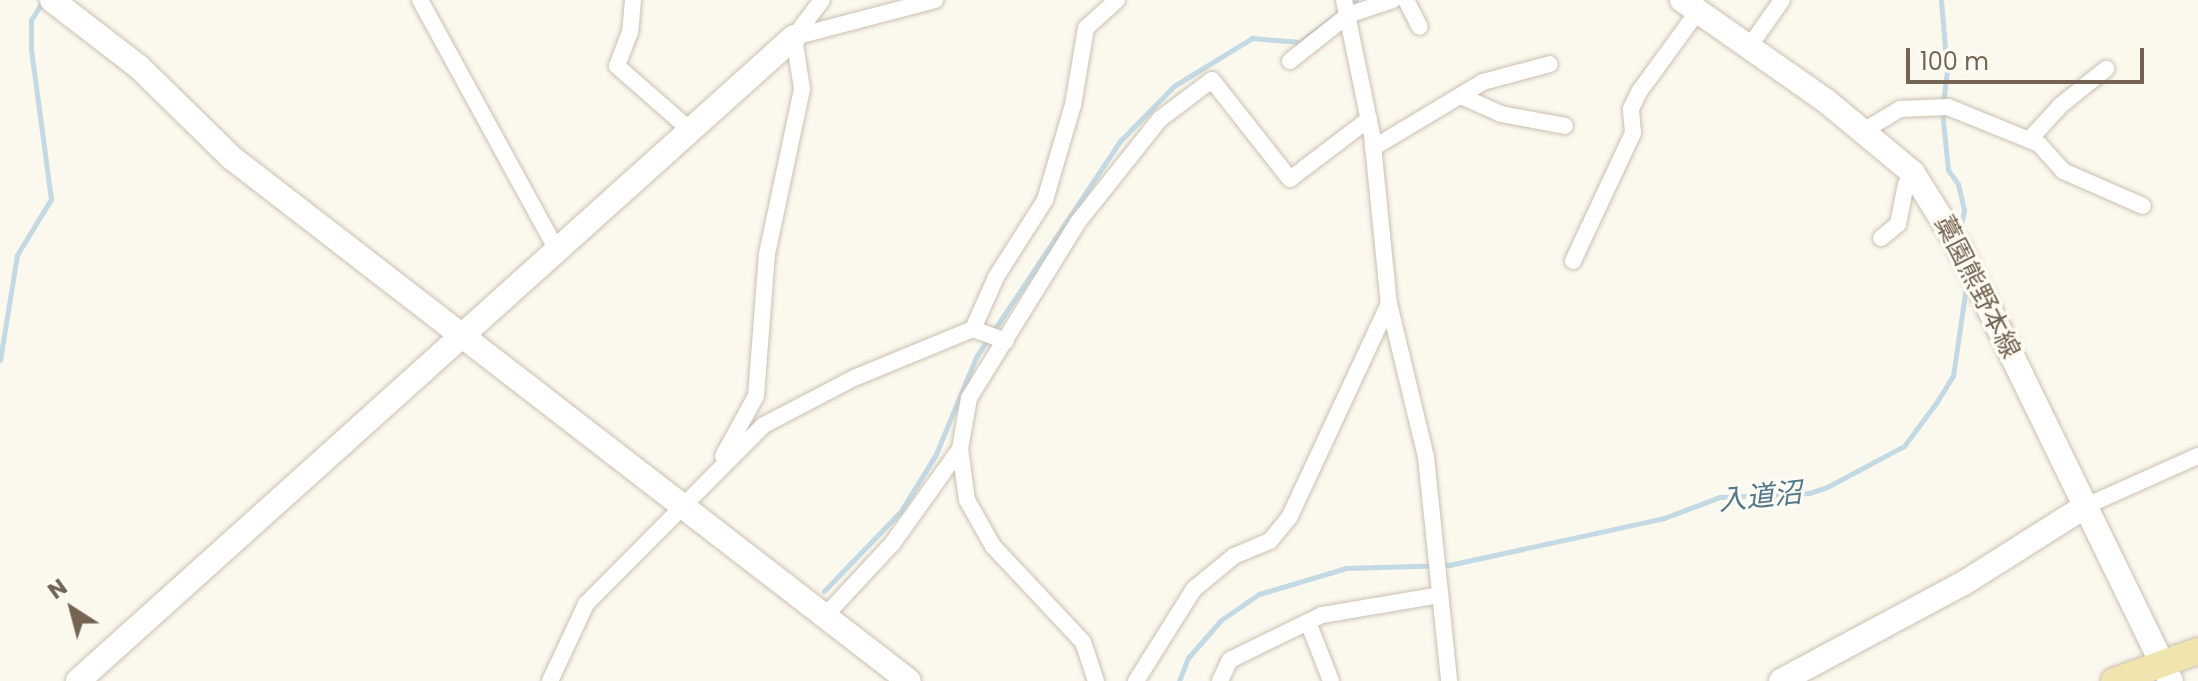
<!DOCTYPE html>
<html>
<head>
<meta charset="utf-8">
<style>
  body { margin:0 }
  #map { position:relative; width:2198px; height:681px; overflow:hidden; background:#fbf8ee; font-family:Poppins,"Noto Sans JP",sans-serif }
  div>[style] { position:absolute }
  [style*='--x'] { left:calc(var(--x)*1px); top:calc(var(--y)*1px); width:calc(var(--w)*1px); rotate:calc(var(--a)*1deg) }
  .stream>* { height:5px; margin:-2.5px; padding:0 2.5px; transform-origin:2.5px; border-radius:2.5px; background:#c3d9e3 }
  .roads { filter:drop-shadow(0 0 2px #cbc0b1) drop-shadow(0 0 2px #cbc0b1) }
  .street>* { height:16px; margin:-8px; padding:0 8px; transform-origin:8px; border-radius:8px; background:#fff }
  .secondary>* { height:24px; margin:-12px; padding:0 12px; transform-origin:12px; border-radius:12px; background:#fff }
  .primary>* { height:26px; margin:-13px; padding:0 13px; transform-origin:13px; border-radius:13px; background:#f1e4ae }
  span { translate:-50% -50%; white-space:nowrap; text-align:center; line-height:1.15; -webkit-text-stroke:7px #fefbf4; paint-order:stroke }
  .street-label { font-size:26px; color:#756452 }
  .water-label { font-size:28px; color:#51788b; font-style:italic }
  .north { position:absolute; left:32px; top:569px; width:80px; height:80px; -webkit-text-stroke:6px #fefbf4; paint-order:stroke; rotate:324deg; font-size:22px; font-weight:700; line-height:32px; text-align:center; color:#756452 }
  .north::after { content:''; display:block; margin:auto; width:28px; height:36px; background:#756452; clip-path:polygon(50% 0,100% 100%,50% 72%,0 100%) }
  .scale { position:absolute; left:1906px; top:48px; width:238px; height:36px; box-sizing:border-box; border:4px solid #756452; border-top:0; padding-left:10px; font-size:24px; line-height:28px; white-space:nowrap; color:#756452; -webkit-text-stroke:6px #fefbf4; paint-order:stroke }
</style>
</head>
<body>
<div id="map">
  <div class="stream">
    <div style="--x:1941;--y:0;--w:71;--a:85.2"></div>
    <div style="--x:1947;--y:71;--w:40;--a:97.1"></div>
    <div style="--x:1942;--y:111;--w:59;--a:84.2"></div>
    <div style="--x:1948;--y:170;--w:17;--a:54"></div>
    <div style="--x:1958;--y:184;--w:27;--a:77"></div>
    <div style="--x:1964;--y:210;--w:25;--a:101"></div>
    <div style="--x:1950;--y:245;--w:6;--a:129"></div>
    <div style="--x:1946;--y:250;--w:27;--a:62"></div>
    <div style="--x:0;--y:360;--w:106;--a:-80.8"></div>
    <div style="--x:17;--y:255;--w:66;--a:-58.7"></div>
    <div style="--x:51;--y:199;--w:150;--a:-97.6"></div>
    <div style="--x:31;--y:50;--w:30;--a:-90"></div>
    <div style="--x:31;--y:20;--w:22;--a:-58"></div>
    <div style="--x:824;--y:591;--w:111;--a:-46.1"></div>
    <div style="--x:901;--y:511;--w:67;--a:-58.4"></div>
    <div style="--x:936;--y:454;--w:105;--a:-67.6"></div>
    <div style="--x:976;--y:357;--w:260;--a:-56.3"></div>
    <div style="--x:1120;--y:141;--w:77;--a:-45.5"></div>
    <div style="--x:1174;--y:86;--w:92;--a:-31.6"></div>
    <div style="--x:1252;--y:38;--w:48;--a:4.8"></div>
    <div style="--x:1300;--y:42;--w:70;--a:-36.9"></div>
    <div style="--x:1179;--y:681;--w:25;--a:-69"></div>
    <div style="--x:1188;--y:658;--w:50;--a:-49"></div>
    <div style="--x:1221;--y:620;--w:46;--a:-34.4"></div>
    <div style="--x:1259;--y:594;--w:91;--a:-16.6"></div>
    <div style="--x:1346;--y:568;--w:103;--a:-1.7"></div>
    <div style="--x:1449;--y:565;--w:220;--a:-12.3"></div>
    <div style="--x:1664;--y:518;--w:60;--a:-20.6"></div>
    <div style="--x:1720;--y:497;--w:89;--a:-2.6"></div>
    <div style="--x:1809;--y:493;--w:19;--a:-18"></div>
    <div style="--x:1827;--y:487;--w:87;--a:-28"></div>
    <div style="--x:1904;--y:446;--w:54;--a:-53.3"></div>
    <div style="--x:1936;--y:403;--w:32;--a:-58"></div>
    <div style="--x:1953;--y:376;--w:90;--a:-81.7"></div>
  </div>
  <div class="roads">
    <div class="street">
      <div style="--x:420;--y:0;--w:285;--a:61.3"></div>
      <div style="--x:633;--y:0;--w:32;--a:95"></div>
      <div style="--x:630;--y:32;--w:36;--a:111"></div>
      <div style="--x:617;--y:66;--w:96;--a:41.2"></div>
      <div style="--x:1344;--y:0;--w:138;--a:78.3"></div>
      <div style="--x:1372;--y:135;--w:170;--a:84.3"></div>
      <div style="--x:1389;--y:304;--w:157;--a:76.4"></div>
      <div style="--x:1426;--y:457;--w:225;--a:84.1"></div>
      <div style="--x:1406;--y:0;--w:30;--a:63"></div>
      <div style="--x:794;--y:37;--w:146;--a:-14.7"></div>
      <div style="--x:1749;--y:47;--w:57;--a:-54.9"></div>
      <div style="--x:1290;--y:61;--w:74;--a:-38.4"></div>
      <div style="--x:1348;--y:15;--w:47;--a:-18.4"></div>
      <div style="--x:1461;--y:96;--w:44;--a:24.2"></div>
      <div style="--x:1501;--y:114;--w:65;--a:10.6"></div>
      <div style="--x:1865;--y:130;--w:41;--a:-31"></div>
      <div style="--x:1900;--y:109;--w:48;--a:-2.4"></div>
      <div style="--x:1948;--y:107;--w:98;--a:22.1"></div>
      <div style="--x:2039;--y:144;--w:36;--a:48"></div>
      <div style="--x:2063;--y:171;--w:87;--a:23.6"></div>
      <div style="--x:2029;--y:140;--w:47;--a:-47.6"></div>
      <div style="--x:2061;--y:105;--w:58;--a:-38.7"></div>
      <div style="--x:1373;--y:148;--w:128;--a:-31"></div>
      <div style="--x:1483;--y:82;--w:69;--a:-15"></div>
      <div style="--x:1881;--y:238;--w:22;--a:-39"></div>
      <div style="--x:1898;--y:224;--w:41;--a:-78.7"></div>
      <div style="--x:1906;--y:184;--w:13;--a:-58"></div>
      <div style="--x:1573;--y:261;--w:141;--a:-64.9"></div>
      <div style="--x:1633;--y:133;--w:24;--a:-95"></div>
      <div style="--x:1631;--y:109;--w:19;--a:-65"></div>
      <div style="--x:1639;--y:92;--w:100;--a:-53.9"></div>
      <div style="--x:973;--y:329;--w:35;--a:20"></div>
      <div style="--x:723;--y:456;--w:68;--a:-61.2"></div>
      <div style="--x:756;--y:396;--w:142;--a:-85.6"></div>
      <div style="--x:767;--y:254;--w:169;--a:-78"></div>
      <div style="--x:802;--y:89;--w:53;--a:-98.7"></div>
      <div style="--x:794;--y:37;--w:46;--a:-52.9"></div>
      <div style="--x:2086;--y:506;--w:123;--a:-24.1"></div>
      <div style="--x:825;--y:616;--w:98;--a:-47.1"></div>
      <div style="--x:892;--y:544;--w:117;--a:-54.4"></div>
      <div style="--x:1308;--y:622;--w:63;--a:68.7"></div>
      <div style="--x:550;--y:681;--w:85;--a:-64.9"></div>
      <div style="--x:586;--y:604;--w:252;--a:-45.2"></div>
      <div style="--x:764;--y:425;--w:102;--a:-27.6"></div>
      <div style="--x:854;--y:378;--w:129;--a:-22.4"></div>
      <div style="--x:973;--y:329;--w:57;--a:-66.1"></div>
      <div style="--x:996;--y:277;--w:91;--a:-57.5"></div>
      <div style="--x:1045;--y:200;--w:99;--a:-73.6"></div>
      <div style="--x:1073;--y:105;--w:78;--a:-80.4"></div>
      <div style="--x:1086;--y:28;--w:42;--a:-42.1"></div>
      <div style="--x:1096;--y:681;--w:41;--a:-108.4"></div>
      <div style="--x:1083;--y:642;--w:132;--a:-133.2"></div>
      <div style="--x:993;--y:546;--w:53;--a:-119.5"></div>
      <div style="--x:967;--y:500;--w:51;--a:-97.8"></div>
      <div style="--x:960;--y:449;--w:52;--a:-80"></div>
      <div style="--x:969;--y:398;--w:207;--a:-58.2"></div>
      <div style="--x:1078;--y:222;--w:132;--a:-51.5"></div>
      <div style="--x:1160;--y:119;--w:65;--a:-36.9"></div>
      <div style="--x:1212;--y:80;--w:126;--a:51.8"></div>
      <div style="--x:1290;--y:179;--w:99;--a:-37.2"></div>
      <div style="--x:1136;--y:681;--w:109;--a:-57.8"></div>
      <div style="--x:1194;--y:589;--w:52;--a:-39.5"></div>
      <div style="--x:1234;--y:556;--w:39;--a:-23"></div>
      <div style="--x:1270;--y:541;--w:32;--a:-51"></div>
      <div style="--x:1290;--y:516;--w:234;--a:-65"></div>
      <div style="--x:1220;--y:681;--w:23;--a:-65"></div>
      <div style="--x:1230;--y:660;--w:102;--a:-26.1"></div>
      <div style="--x:1322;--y:615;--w:120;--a:-9.6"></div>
    </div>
    <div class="secondary">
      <div style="--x:52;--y:0;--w:110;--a:37.6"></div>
      <div style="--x:139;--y:67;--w:130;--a:44.4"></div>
      <div style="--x:232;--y:158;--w:855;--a:37.69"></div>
      <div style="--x:1682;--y:0;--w:174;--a:35"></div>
      <div style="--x:1825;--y:100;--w:114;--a:39.7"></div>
      <div style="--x:1913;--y:173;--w:87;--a:58.1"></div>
      <div style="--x:1959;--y:247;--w:483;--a:64"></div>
      <div style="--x:78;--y:681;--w:963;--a:-41.97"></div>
      <div style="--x:1781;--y:681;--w:208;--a:-28.2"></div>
      <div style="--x:1964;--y:583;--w:144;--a:-32.3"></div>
    </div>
    <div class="primary">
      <div style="--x:2114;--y:681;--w:89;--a:-19.7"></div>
    </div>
  </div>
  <div class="street-label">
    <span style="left:1977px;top:287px;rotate:63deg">藁園熊野本線</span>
  </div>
  <div class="water-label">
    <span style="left:1760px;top:497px;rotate:-6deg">入道沼</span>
  </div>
  <div class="north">N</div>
  <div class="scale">100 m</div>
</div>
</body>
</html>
